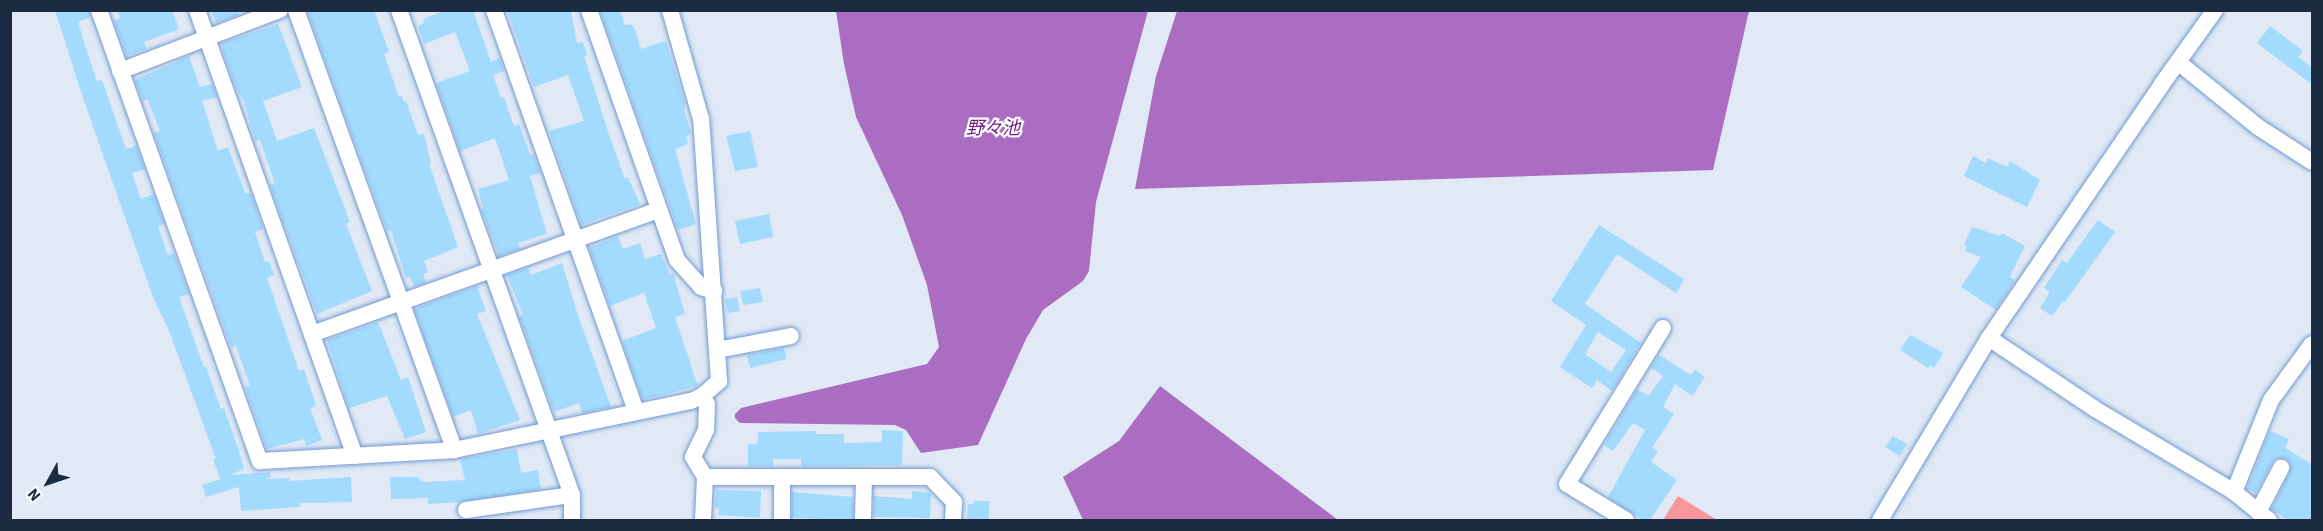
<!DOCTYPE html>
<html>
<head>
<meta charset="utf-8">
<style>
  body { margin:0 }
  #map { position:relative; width:2323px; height:531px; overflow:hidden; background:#e0e9f5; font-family:"Source Sans 3","Noto Sans JP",sans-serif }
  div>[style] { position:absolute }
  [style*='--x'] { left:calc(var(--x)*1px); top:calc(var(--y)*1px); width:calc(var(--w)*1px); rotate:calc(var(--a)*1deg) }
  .green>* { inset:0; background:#f7969b }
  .water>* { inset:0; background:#ab6dc2 }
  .building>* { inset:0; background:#a3dbfe }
  .roads { filter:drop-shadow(0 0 2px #729ad2) drop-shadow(0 0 2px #729ad2) }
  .street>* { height:16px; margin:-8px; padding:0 8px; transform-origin:8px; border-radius:8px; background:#fff }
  span { translate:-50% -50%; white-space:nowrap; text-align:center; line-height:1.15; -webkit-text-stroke:4.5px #fff; paint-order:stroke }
  .water-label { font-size:18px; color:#6f2088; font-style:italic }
  .frame { position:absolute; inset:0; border:12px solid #1b2b42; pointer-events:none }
  .north { position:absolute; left:18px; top:453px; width:60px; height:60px; -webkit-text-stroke:4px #fff; paint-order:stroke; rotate:230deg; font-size:16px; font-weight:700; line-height:24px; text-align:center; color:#1b2b42 }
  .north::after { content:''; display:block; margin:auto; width:21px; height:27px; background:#1b2b42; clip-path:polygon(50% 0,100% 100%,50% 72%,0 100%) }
</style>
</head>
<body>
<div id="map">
  <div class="green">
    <div style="clip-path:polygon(1678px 496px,1717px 520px,1663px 520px)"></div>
  </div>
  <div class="water">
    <div style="clip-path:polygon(836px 11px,1148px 11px,1096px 202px,1089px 271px,1083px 281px,1043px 310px,1026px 339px,978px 445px,921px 453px,906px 430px,895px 425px,740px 423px,735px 418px,735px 414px,741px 408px,927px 364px,939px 347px,927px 285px,902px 215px,856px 117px,844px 64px)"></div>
    <div style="clip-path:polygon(1177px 11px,1177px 10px,1749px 11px,1713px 170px,1135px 189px,1156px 76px)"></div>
    <div style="clip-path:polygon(1160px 386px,1338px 520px,1083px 520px,1063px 477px,1119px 441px)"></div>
  </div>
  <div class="building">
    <div style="clip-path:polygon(55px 10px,89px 10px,90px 17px,78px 22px,84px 42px,97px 81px,102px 80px,126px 149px,136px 146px,145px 169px,132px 173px,141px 199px,154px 194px,164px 224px,158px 226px,168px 255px,174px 253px,189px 294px,179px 297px,204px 367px,206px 367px,221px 409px,224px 408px,241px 457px,244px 469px,230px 475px,270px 472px,271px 477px,265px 479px,289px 478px,289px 481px,351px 477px,352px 502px,299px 503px,300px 507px,241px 511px,239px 487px,206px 497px,202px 485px,220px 479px,213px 459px,216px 459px,169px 331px,153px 297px,82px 95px)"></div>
    <div style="clip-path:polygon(117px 10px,172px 10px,179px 29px,144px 42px,147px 49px,127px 56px,114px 21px,120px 18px)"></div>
    <div style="clip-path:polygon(211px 10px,237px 10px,239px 15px,216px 23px)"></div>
    <div style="clip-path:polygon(317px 10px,374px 10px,389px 52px,384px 54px,399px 97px,402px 96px,404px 102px,406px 101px,418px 135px,424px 134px,431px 163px,429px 164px,458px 247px,424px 261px,428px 272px,423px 274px,426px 282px,414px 287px,410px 277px,406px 278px,391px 230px,387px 231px,308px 13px)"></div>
    <div style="clip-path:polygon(446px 10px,473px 10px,491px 62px,500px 58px,504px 71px,493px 75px,501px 98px,504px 97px,514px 126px,519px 124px,530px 155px,534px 154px,540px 173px,530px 176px,547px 234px,518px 243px,520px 249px,499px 256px,481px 209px,483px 208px,478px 189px,509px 180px,495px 138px,460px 151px,436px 83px,470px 71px,455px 32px,424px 44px,418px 26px,424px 23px,423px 19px)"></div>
    <div style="clip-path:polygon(507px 10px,571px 10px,577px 43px,583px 42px,587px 55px,584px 56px,610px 138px,625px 179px,628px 177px,640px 204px,581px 225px,549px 131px,584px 121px,568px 75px,534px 87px)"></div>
    <div style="clip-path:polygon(600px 10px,620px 10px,625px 25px,631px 24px,635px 30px,641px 49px,666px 41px,685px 102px,684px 110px,691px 133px,686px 137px,688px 144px,675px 149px,696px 224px,678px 230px)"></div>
    <div style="clip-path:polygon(278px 24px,302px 87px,263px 101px,277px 141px,314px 128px,350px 222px,346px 224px,372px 291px,317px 314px,270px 185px,275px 184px,260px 140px,255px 141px,244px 101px,237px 91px,223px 51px,222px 43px)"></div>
    <div style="clip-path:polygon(2270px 26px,2303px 51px,2298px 57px,2313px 68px,2313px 85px,2257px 43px)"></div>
    <div style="clip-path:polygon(189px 56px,200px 87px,212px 84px,217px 97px,202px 101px,218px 151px,228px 147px,245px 193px,251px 193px,263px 229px,255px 232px,265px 262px,269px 261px,274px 275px,267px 278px,299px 371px,304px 369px,316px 405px,310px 408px,322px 440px,306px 446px,304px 439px,267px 449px,245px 387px,250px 386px,236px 346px,231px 347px,154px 133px,160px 131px,147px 99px,143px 101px,135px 80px)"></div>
    <div style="clip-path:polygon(750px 131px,758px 167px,735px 171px,726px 136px)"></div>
    <div style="clip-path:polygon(1973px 156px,1986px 163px,1988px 158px,2007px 167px,2010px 161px,2040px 180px,2027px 207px,1964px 176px)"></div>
    <div style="clip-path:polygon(769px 214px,773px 237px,740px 244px,735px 221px)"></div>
    <div style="clip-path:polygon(2098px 220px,2115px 232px,2065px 302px,2063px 301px,2052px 316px,2040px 308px,2050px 292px,2044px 288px,2062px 260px,2067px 263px)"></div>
    <div style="clip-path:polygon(evenodd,1599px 225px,1684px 279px,1676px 293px,1617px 254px,1585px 304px,1641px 343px,1612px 391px,1597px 380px,1592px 388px,1560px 367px,1586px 325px,1551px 301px,1599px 225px,1598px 332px,1626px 350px,1611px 372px,1585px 354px,1598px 332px)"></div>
    <div style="clip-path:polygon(1972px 227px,2000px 236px,2002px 233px,2025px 246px,2010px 277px,2015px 280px,1996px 310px,1961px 287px,1981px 257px,1965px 251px,1967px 246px,1964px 245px)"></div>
    <div style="clip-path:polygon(618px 236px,623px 249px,640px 243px,645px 259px,661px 254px,670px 275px,673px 273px,685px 314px,675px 317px,698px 386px,647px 399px,642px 398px,622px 341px,656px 328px,644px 293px,610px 306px,589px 248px)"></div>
    <div style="clip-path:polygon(562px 263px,578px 315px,611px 407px,582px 413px,579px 403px,554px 412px,519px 316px,523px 315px,507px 275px,528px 268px,531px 275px)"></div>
    <div style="clip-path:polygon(477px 286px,486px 311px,477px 314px,520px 420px,478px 434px,471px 410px,453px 417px,414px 309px)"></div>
    <div style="clip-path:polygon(760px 288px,763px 302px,743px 305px,740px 291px)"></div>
    <div style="clip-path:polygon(737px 297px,740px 311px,728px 313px,725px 299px)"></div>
    <div style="clip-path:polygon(378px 322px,401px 380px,408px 377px,426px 432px,405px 439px,387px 396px,349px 408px,327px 340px)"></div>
    <div style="clip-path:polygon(1910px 335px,1943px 353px,1934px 368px,1930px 365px,1928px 368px,1900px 350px)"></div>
    <div style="clip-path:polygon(784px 348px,787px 359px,750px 368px,747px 355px)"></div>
    <div style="clip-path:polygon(1659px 355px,1691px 375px,1695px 370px,1705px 377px,1692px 396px,1675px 384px,1663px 407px,1674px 414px,1652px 448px,1658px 451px,1651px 462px,1677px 480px,1650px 520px,1642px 520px,1608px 497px,1645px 430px,1633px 423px,1613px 451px,1604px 445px,1637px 390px,1649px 395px,1663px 376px,1651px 368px)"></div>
    <div style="clip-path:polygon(882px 430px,903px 431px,902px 465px,801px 466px,801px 459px,773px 459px,773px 466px,748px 466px,748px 444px,757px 444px,758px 432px,816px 431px,816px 434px,844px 434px,844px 443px,882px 442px)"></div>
    <div style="clip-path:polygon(2270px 431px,2289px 439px,2285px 448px,2313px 465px,2313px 520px,2287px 520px,2272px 509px,2290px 472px,2290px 463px,2285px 458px,2276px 459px,2272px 463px,2256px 493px,2247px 489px)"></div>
    <div style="clip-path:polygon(1893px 436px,1907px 444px,1900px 456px,1885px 447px)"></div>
    <div style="clip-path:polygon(517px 449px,521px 473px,538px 470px,541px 489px,460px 502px,428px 504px,428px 498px,391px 499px,390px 477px,419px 477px,419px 480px,425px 482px,465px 480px,460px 459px)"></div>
    <div style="clip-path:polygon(716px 490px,761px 491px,760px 518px,719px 515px,718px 508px,715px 507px)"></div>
    <div style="clip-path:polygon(912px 491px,931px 493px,930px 518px,874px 517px,874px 496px,912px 499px)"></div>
    <div style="clip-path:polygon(792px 492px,853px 497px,853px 520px,792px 518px)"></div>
    <div style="clip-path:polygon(974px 501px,989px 501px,989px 520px,967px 520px,968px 504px,974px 504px)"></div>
  </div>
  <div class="roads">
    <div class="street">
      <div style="--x:99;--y:10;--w:479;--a:70.4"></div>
      <div style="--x:260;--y:461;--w:194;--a:-3.2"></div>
      <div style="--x:454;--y:450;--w:242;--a:-11.7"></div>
      <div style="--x:691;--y:401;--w:12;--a:-24"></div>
      <div style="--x:702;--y:396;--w:23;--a:-41"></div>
      <div style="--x:719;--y:381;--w:263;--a:-93.9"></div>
      <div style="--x:701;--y:119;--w:113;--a:-105.9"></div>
      <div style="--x:197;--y:10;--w:473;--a:70.5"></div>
      <div style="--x:296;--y:10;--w:468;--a:70.2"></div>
      <div style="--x:399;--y:10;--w:515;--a:70.37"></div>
      <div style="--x:572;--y:495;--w:25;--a:90"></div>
      <div style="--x:494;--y:10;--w:426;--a:70.5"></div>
      <div style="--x:589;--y:10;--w:265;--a:70.6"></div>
      <div style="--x:677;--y:260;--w:36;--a:48"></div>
      <div style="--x:701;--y:287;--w:14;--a:17"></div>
      <div style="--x:2178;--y:62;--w:103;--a:39.1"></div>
      <div style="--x:2258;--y:127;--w:64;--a:32.9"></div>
      <div style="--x:120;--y:71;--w:171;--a:-20.9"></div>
      <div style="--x:312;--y:334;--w:368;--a:-19.7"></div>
      <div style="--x:1989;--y:338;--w:128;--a:33.8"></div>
      <div style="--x:2095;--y:409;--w:162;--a:30.8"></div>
      <div style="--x:2234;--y:492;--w:45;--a:38.7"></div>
      <div style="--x:717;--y:350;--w:75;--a:-10.7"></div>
      <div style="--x:702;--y:396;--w:9;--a:58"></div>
      <div style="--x:707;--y:404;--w:26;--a:92"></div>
      <div style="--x:706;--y:430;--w:30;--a:116"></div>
      <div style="--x:693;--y:457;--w:23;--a:59"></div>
      <div style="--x:705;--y:477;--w:43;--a:92.7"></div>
      <div style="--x:705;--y:477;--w:225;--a:0"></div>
      <div style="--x:930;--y:477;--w:35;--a:46"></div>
      <div style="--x:954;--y:502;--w:18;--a:93"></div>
      <div style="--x:2234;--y:492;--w:99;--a:-68.1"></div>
      <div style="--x:2271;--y:400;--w:69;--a:-53.8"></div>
      <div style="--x:466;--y:510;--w:107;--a:-8.1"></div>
      <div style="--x:2258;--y:512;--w:50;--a:-62.4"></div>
      <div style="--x:782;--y:520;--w:43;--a:-90"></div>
      <div style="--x:863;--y:520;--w:43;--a:-88.7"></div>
      <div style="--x:1626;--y:520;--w:69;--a:-148.6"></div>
      <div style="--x:1567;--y:484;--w:183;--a:-58.4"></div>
      <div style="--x:1880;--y:520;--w:212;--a:-59.1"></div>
      <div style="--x:1989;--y:338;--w:307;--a:-55.7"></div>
      <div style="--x:2162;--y:84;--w:91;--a:-54.4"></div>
    </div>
  </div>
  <div class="water-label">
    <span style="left:993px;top:129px">野々池</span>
  </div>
  <div class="frame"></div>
  <div class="north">N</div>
</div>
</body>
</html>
